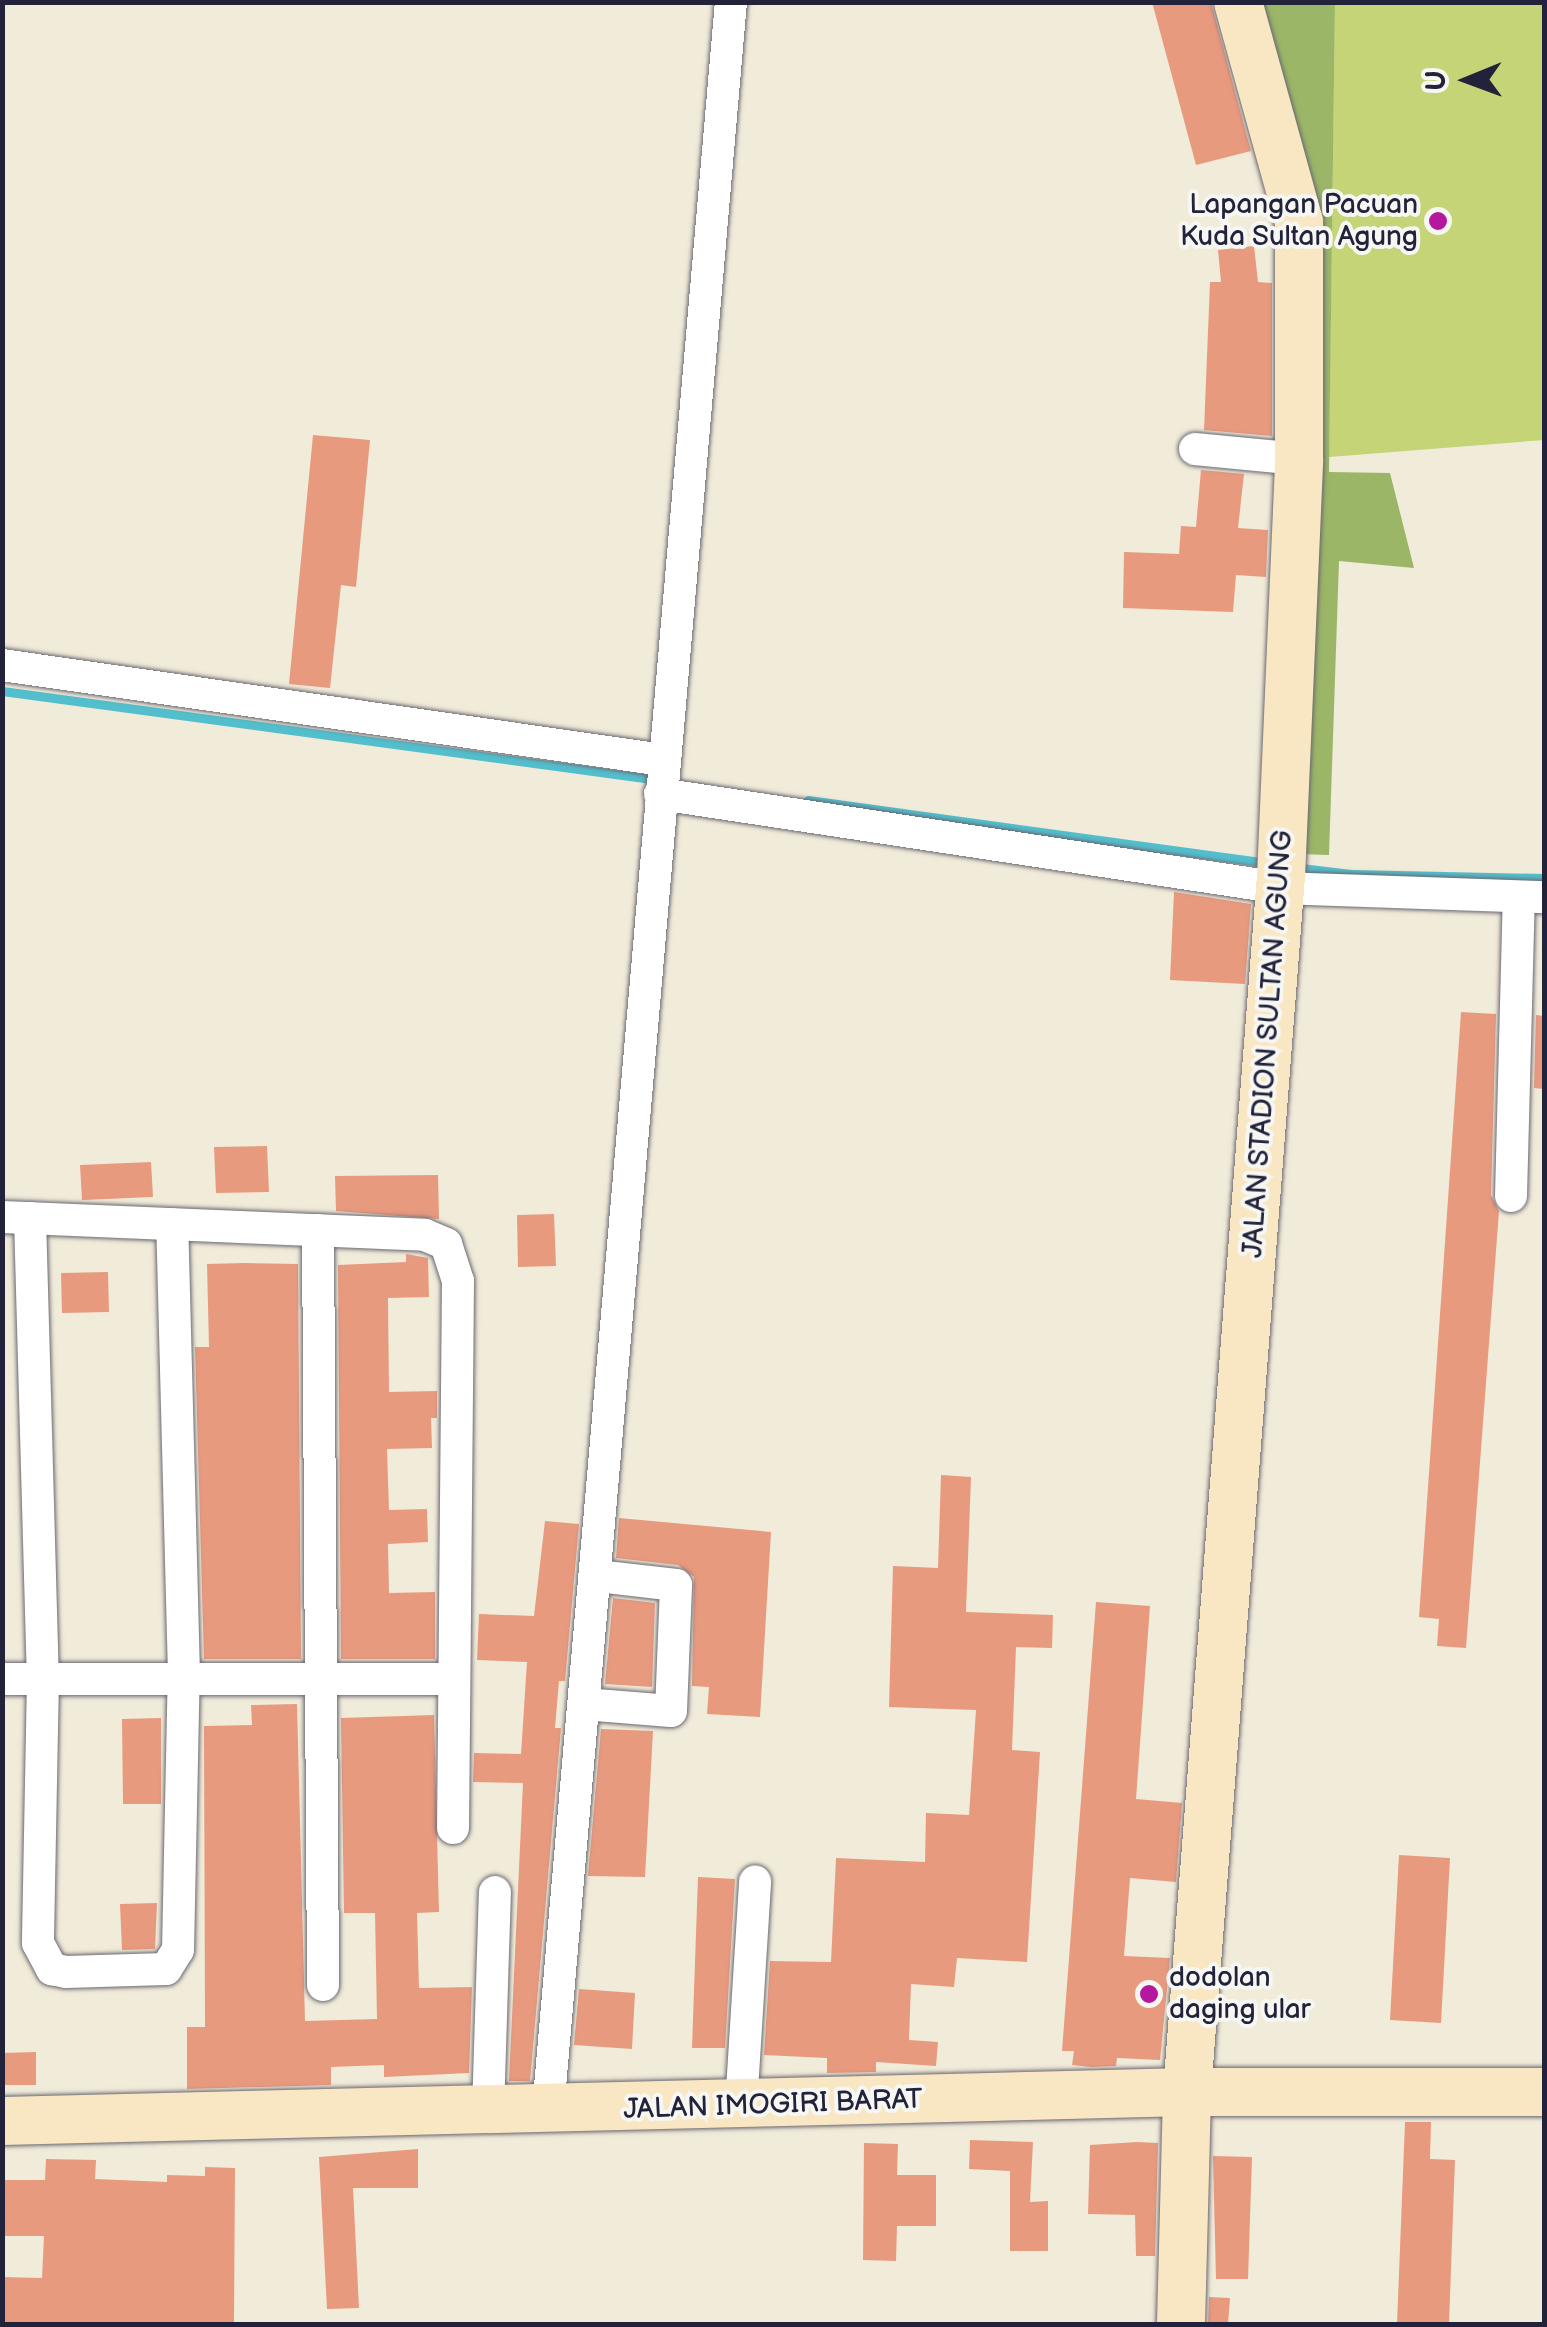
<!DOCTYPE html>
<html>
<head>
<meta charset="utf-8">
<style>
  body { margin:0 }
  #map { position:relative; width:1547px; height:2327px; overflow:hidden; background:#f1ebd9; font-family:"Balsamiq Sans",sans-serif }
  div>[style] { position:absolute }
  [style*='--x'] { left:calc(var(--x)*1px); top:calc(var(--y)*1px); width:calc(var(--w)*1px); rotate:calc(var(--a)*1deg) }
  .green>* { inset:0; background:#c4d476 }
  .forest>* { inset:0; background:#9bb667 }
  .stream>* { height:9px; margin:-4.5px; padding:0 4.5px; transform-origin:4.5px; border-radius:4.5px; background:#53bfcd }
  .building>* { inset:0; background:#e89a7f }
  .roads { filter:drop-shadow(0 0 2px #6a6872) drop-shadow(0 0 2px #6a6872) }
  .street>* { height:32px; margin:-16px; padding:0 16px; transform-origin:16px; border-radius:16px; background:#fff }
  .secondary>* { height:48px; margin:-24px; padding:0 24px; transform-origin:24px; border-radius:24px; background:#f9e7c3 }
  .dots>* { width:28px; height:28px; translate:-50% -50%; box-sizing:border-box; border:5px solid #f6f6f2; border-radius:50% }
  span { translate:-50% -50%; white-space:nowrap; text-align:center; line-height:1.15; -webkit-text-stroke:8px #f6f6f2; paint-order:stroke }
  .poi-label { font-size:28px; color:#22223b }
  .right { translate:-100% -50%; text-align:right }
  .left { translate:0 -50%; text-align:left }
  .street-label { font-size:28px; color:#22223b }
  .frame { position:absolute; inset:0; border:5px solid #22223b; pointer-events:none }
  .north { position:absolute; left:1417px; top:30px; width:100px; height:100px; -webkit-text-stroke:8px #f6f6f2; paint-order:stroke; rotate:269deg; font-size:28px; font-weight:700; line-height:40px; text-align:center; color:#22223b }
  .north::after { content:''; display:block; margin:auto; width:35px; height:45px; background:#22223b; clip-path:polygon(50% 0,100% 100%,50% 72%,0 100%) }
</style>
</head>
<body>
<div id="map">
  <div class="green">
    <div style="clip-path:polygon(1335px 3px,1544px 3px,1544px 440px,1329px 457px)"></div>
  </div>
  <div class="forest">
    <div style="clip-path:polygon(1261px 3px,1335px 3px,1329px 472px,1390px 473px,1414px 568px,1339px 561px,1329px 855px,1300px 854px,1311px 564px)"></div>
  </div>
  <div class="stream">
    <div style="--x:2;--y:691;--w:663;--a:7.71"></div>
    <div style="--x:808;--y:800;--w:464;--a:7.8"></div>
    <div style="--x:1293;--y:867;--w:58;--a:6.9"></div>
    <div style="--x:1351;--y:874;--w:193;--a:1.2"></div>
  </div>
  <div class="building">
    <div style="clip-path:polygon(1152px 2px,1211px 2px,1251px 151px,1196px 165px)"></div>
    <div style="clip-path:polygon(1254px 246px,1258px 282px,1272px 283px,1272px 436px,1204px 430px,1210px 282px,1221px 282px,1218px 250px)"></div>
    <div style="clip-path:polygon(313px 435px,370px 440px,356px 587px,341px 585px,330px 688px,289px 684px)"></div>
    <div style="clip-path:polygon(1201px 470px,1244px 474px,1238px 528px,1268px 530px,1266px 577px,1236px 575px,1233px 612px,1123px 608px,1124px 552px,1179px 554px,1181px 526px,1196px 527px)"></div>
    <div style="clip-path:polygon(1174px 892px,1251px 904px,1245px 984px,1170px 980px)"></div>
    <div style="clip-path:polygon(1461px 1012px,1496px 1014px,1491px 1195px,1499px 1211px,1466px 1648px,1437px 1646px,1439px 1619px,1419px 1617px)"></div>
    <div style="clip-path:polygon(1536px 1015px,1544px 1016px,1544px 1089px,1534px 1088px)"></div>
    <div style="clip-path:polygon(267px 1146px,269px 1192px,216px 1193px,214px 1147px)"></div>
    <div style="clip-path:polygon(151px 1162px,153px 1197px,82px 1200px,80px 1165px)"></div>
    <div style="clip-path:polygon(438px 1175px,439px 1219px,336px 1211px,335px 1176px)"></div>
    <div style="clip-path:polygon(554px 1214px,556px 1266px,518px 1267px,517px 1215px)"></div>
    <div style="clip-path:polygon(406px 1254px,428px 1258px,429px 1297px,388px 1298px,389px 1392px,437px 1391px,437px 1418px,431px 1418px,432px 1448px,387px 1449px,389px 1510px,427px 1509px,428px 1542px,388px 1544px,389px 1593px,435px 1592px,435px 1659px,341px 1659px,338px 1265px,406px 1262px)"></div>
    <div style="clip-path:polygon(243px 1263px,298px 1264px,301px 1659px,204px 1659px,195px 1347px,209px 1347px,207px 1264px)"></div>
    <div style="clip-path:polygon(108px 1272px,109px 1312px,62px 1313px,61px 1273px)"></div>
    <div style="clip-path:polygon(941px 1475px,971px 1477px,966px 1612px,1053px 1615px,1052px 1648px,1016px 1647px,1012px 1750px,1040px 1752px,1027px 1962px,957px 1958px,954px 1987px,911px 1984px,909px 2040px,938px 2042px,936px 2066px,876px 2062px,876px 2072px,827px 2073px,827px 2058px,764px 2055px,770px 1961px,831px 1962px,836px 1858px,925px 1862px,926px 1813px,969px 1815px,976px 1710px,889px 1707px,893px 1566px,938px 1568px)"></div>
    <div style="clip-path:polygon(619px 1518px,771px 1532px,760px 1717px,707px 1714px,709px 1687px,692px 1686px,694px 1577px,678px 1565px,616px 1558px)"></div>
    <div style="clip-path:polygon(545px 1521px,579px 1524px,565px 1681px,559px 1681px,555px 1728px,561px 1728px,530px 2081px,509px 2081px,523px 1783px,473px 1782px,474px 1753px,521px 1754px,527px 1662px,477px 1660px,479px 1614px,534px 1616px)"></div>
    <div style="clip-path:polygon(613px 1598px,655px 1603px,652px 1687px,605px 1684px)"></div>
    <div style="clip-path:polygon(1096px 1602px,1150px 1606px,1136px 1799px,1182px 1803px,1176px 1882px,1130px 1878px,1124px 1956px,1170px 1958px,1160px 2060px,1117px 2058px,1116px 2066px,1092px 2067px,1072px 2065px,1074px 2051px,1062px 2051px)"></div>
    <div style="clip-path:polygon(297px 1704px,305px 2021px,377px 2019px,375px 1913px,344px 1913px,341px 1718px,434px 1715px,439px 1912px,417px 1913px,419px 1988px,472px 1987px,469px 2073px,384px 2077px,384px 2065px,331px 2067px,331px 2085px,187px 2089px,187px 2027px,205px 2027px,204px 1726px,252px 1725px,251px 1705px)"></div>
    <div style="clip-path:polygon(161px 1718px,161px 1804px,123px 1804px,122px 1719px)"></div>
    <div style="clip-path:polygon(601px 1729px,653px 1731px,645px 1877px,588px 1876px)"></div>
    <div style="clip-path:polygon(1399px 1855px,1450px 1858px,1441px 2023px,1390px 2020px)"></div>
    <div style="clip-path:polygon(698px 1877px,735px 1879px,725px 2048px,692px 2048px)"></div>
    <div style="clip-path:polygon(157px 1903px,155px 1949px,122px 1950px,120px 1904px)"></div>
    <div style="clip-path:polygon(579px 1989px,635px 1993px,632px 2049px,574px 2045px)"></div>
    <div style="clip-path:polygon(36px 2052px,36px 2085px,2px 2085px,2px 2053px)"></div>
    <div style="clip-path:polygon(1405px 2122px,1431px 2122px,1430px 2159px,1455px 2160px,1449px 2324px,1397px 2324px)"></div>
    <div style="clip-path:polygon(970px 2140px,1033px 2142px,1030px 2202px,1048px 2201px,1048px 2251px,1010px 2251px,1010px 2171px,969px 2169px)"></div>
    <div style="clip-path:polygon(1137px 2142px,1158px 2143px,1155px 2256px,1136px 2256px,1135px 2215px,1088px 2214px,1090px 2145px)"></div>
    <div style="clip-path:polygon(864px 2143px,898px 2144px,897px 2175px,936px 2175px,936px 2226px,897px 2226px,896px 2261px,863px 2260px)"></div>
    <div style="clip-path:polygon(418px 2149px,418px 2188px,353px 2188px,359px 2308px,327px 2309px,319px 2157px)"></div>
    <div style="clip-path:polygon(1213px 2156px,1252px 2157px,1248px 2279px,1216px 2279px)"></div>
    <div style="clip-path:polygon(46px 2159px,96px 2160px,95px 2179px,167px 2182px,167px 2175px,205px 2176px,205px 2167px,235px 2168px,234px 2324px,2px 2324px,2px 2277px,42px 2278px,44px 2236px,2px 2236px,2px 2180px,45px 2180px)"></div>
    <div style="clip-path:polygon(1209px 2297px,1230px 2298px,1228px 2324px,1208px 2324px)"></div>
  </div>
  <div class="roads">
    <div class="street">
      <div style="--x:1195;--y:449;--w:104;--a:5.5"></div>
      <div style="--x:2;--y:665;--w:668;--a:8.18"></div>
      <div style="--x:660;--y:794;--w:628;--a:8.61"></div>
      <div style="--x:1281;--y:888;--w:263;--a:2"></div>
      <div style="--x:1511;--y:1196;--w:298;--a:-88.5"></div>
      <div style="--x:2;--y:1217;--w:423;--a:2.4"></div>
      <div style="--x:425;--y:1235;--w:23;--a:23"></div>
      <div style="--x:446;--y:1244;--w:39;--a:72"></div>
      <div style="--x:458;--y:1281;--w:547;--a:90.52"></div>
      <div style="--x:30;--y:1218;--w:460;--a:88.4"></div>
      <div style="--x:43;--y:1678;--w:265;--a:91.1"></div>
      <div style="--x:38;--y:1943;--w:30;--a:62"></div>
      <div style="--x:52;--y:1969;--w:14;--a:12"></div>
      <div style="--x:66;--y:1972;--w:100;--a:-1.7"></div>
      <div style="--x:166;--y:1969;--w:22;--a:-58"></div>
      <div style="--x:178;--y:1950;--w:275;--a:-88.8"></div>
      <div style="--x:184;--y:1675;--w:451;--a:-91.5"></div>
      <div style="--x:318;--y:1230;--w:755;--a:89.62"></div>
      <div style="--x:2;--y:1679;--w:451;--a:0"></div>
      <div style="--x:584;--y:1704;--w:87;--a:4.6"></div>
      <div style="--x:671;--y:1711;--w:126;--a:-87.7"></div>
      <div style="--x:676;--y:1585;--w:80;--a:-173.5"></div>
      <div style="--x:741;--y:2106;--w:225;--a:-86.4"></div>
      <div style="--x:548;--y:2110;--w:2116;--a:-85.04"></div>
      <div style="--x:488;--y:2112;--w:220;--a:-88.2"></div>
    </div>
    <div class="secondary">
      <div style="--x:2;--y:2121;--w:1185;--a:-1.4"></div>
      <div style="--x:1187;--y:2092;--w:357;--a:0"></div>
      <div style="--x:1181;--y:2324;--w:232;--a:-88.5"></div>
      <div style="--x:1187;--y:2092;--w:1219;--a:-85.58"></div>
      <div style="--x:1281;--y:877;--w:418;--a:-87.5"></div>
      <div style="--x:1299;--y:459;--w:237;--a:-90"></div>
      <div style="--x:1299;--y:222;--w:228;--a:-105.5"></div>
    </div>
  </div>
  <div class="dots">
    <div style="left:1438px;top:221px;background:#b5179e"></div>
    <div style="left:1149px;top:1994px;background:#b5179e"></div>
  </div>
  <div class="poi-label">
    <span class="right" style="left:1418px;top:221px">Lapangan Pacuan<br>Kuda Sultan Agung</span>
    <span class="left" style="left:1169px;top:1994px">dodolan<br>daging ular</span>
  </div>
  <div class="street-label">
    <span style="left:1268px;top:1044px;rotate:-86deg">JALAN STADION SULTAN AGUNG</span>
    <span style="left:773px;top:2105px;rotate:-2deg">JALAN IMOGIRI BARAT</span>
  </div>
  <div class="frame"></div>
  <div class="north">U</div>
</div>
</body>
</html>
